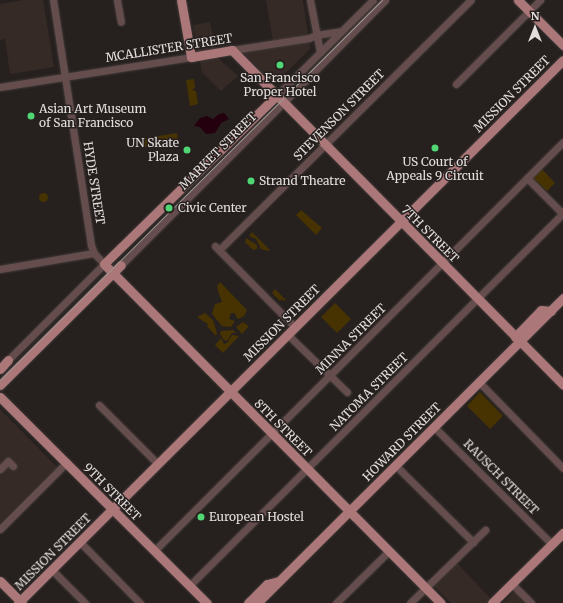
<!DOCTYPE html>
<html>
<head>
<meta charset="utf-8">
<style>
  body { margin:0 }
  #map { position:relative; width:563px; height:603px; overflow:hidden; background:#26201e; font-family:Merriweather,serif }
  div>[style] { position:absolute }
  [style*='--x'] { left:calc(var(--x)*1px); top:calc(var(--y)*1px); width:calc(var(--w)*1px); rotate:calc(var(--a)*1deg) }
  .built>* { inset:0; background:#362a26 }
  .green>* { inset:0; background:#473301 }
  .round { border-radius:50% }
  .water>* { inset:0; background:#24000f }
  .roads { filter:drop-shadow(0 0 1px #403b39) drop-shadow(0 0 1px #403b39) }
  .minor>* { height:7px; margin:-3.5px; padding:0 3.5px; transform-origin:3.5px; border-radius:3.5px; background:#664d4d }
  .major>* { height:9px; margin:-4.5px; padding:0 4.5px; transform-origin:4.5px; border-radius:4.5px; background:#ab7778 }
  .tram>* { height:1px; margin:-0.5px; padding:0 0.5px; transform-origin:0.5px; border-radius:0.5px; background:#9d9896 }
  .dots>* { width:11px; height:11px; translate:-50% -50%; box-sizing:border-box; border:2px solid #26201e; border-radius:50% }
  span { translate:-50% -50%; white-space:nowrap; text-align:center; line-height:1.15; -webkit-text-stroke:3px #26201e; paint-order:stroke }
  .street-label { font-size:12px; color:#e3dedd }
  .poi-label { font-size:12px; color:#e3dedd }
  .left { translate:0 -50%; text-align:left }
  .right { translate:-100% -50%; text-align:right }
  .north { position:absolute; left:515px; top:8px; width:40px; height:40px; -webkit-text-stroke:3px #26201e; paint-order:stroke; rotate:0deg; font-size:11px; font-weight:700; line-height:16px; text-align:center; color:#e3dedd }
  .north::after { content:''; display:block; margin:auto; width:14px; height:18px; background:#e3dedd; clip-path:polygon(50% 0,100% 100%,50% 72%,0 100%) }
</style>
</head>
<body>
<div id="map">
  <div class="built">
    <div style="clip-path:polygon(23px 0,43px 0,54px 67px,10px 74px,5px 39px,0 40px,0 4px)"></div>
    <div style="clip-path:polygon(266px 0,303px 0,310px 49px,273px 85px,242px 52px,274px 47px)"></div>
    <div style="clip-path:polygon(210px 22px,218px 58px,238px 76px,221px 91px,202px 72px,193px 25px)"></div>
    <div style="clip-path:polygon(0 409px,57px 467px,0 523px)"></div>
    <div style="clip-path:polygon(455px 561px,495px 603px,451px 603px,432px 584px)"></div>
    <div style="clip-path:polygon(515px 591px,526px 603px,503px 603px)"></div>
  </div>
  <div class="green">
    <div style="clip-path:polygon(194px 79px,195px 88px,192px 90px,196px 91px,198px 104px,190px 106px,186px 80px)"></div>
    <div style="clip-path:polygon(177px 133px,178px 142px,145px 147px,143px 140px,146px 138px)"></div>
    <div style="clip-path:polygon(542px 169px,555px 183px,547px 191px,533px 178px)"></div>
    <div class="round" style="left:38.5px;top:192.5px;width:9px;height:9px"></div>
    <div style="clip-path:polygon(301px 210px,322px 228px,316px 235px,296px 215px)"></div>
    <div style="clip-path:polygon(252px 232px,270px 250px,268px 251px,261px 249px,256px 239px,249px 236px)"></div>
    <div style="clip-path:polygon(246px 238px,257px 245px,257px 249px,253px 250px,245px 242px)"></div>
    <div style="clip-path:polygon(220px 282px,247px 310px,244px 316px,238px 319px,234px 313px,231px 313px,229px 319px,235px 321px,231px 327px,222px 326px,212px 314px,215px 304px,222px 302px,218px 291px,217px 286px)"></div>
    <div style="clip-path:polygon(275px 289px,286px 300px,284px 301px,282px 299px,280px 301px,272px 293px)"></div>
    <div style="clip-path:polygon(335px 303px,351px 319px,337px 333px,321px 317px)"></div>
    <div style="clip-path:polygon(205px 313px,213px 320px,217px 333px,216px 336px,207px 326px,208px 324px,197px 317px)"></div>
    <div style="clip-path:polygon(243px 322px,249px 326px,242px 334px,236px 327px)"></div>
    <div style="clip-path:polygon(233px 330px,236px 333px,232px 333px,227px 341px,224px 340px,220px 334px,221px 331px)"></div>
    <div style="clip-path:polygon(232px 335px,239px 336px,223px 353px,215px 345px,221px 338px,224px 344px,227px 343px)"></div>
    <div style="clip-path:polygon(480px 392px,503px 416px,490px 429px,467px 406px)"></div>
  </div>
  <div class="water">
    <div style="clip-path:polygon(224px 113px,229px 119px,221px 123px,215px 133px,206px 134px,200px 127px,194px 126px,200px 118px,207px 116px,213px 119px,219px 114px)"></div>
  </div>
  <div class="roads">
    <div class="minor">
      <div style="--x:117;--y:0;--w:22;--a:80"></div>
      <div style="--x:310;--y:0;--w:53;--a:79.1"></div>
      <div style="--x:232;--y:50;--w:78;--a:-8.9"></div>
      <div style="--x:309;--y:38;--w:8;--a:-23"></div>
      <div style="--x:316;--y:35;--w:25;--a:-9"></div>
      <div style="--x:456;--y:84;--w:119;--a:-45"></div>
      <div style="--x:0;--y:87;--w:193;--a:-8.9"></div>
      <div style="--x:276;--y:96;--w:136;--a:-44.7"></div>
      <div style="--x:283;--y:103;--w:145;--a:-45.3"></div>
      <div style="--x:527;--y:178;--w:51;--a:45"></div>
      <div style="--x:215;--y:246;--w:114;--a:45.4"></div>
      <div style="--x:223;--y:246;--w:349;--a:-44.8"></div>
      <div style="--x:121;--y:265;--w:223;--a:-45"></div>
      <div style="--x:0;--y:269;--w:95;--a:-9.7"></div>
      <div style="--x:288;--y:335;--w:82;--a:44"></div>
      <div style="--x:8;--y:360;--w:136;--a:-45"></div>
      <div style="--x:104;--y:264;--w:15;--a:-132"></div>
      <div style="--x:94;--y:253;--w:9;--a:-111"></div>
      <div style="--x:91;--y:245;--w:248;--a:-98.8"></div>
      <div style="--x:479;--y:382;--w:120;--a:45.7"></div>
      <div style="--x:99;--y:405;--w:83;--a:45"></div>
      <div style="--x:434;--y:427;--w:166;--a:44.8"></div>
      <div style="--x:395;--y:465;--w:110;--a:44.6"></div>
      <div style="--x:0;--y:469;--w:11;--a:-45"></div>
      <div style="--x:8;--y:461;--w:7;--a:45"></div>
      <div style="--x:0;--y:529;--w:93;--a:-45"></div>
      <div style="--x:80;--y:542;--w:86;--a:45.5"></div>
      <div style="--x:154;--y:551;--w:578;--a:-45"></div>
      <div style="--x:52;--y:570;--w:47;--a:45"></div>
      <div style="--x:512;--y:584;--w:27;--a:45"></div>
      <div style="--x:189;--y:586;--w:528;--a:-44.92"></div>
      <div style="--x:336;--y:603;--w:74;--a:-44.5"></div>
      <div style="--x:410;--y:603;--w:105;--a:-44.2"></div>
    </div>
    <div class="major">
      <div style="--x:181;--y:0;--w:58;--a:80"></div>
      <div style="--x:191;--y:57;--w:42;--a:-9.7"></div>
      <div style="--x:232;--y:50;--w:471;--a:45.3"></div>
      <div style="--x:518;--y:0;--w:64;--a:45"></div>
      <div style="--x:276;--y:96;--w:240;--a:135.7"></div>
      <div style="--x:104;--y:264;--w:478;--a:45.2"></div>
      <div style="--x:515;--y:337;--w:37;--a:-46"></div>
      <div style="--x:541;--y:310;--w:10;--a:6"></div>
      <div style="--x:0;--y:369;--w:12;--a:-48"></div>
      <div style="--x:0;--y:385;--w:170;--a:-44.8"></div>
      <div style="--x:0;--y:397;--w:292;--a:44.9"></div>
      <div style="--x:0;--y:581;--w:31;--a:45"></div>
      <div style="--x:18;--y:603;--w:769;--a:-44.89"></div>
      <div style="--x:248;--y:603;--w:27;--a:-45"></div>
      <div style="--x:267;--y:584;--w:12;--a:-14"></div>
      <div style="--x:257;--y:603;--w:432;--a:-44.9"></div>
      <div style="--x:492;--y:603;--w:100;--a:-44.6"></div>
    </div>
  </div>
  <div class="tram">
    <div style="--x:0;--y:380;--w:539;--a:-44.85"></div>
  </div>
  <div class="dots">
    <div style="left:280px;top:65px;background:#51d674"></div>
    <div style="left:31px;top:116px;background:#51d674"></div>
    <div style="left:435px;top:148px;background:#51d674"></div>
    <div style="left:187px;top:150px;background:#51d674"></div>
    <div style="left:251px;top:181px;background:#51d674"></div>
    <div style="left:169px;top:208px;background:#51d674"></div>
    <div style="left:201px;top:517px;background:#51d674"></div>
  </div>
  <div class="street-label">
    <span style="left:169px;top:48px;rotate:-9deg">MCALLISTER STREET</span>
    <span style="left:512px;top:94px;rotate:-45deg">MISSION STREET</span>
    <span style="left:339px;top:115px;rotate:-45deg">STEVENSON STREET</span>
    <span style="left:218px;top:151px;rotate:-45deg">MARKET STREET</span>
    <span style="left:94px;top:183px;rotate:81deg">HYDE STREET</span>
    <span style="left:430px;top:234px;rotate:45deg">7TH STREET</span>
    <span style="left:282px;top:323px;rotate:-45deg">MISSION STREET</span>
    <span style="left:351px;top:339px;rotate:-45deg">MINNA STREET</span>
    <span style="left:369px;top:392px;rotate:-45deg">NATOMA STREET</span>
    <span style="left:283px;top:428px;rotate:45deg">8TH STREET</span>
    <span style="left:402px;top:442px;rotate:-45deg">HOWARD STREET</span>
    <span style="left:501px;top:477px;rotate:45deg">RAUSCH STREET</span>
    <span style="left:112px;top:492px;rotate:45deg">9TH STREET</span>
    <span style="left:53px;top:552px;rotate:-45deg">MISSION STREET</span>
  </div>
  <div class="poi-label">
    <span style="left:280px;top:85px">San Francisco<br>Proper Hotel</span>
    <span class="left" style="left:39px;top:116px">Asian Art Museum<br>of San Francisco</span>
    <span class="right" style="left:179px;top:150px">UN Skate<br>Plaza</span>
    <span style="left:435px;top:169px">US Court of<br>Appeals 9 Circuit</span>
    <span class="left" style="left:259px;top:181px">Strand Theatre</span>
    <span class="left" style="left:178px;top:208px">Civic Center</span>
    <span class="left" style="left:209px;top:517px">European Hostel</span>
  </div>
  <div class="north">N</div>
</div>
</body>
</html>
